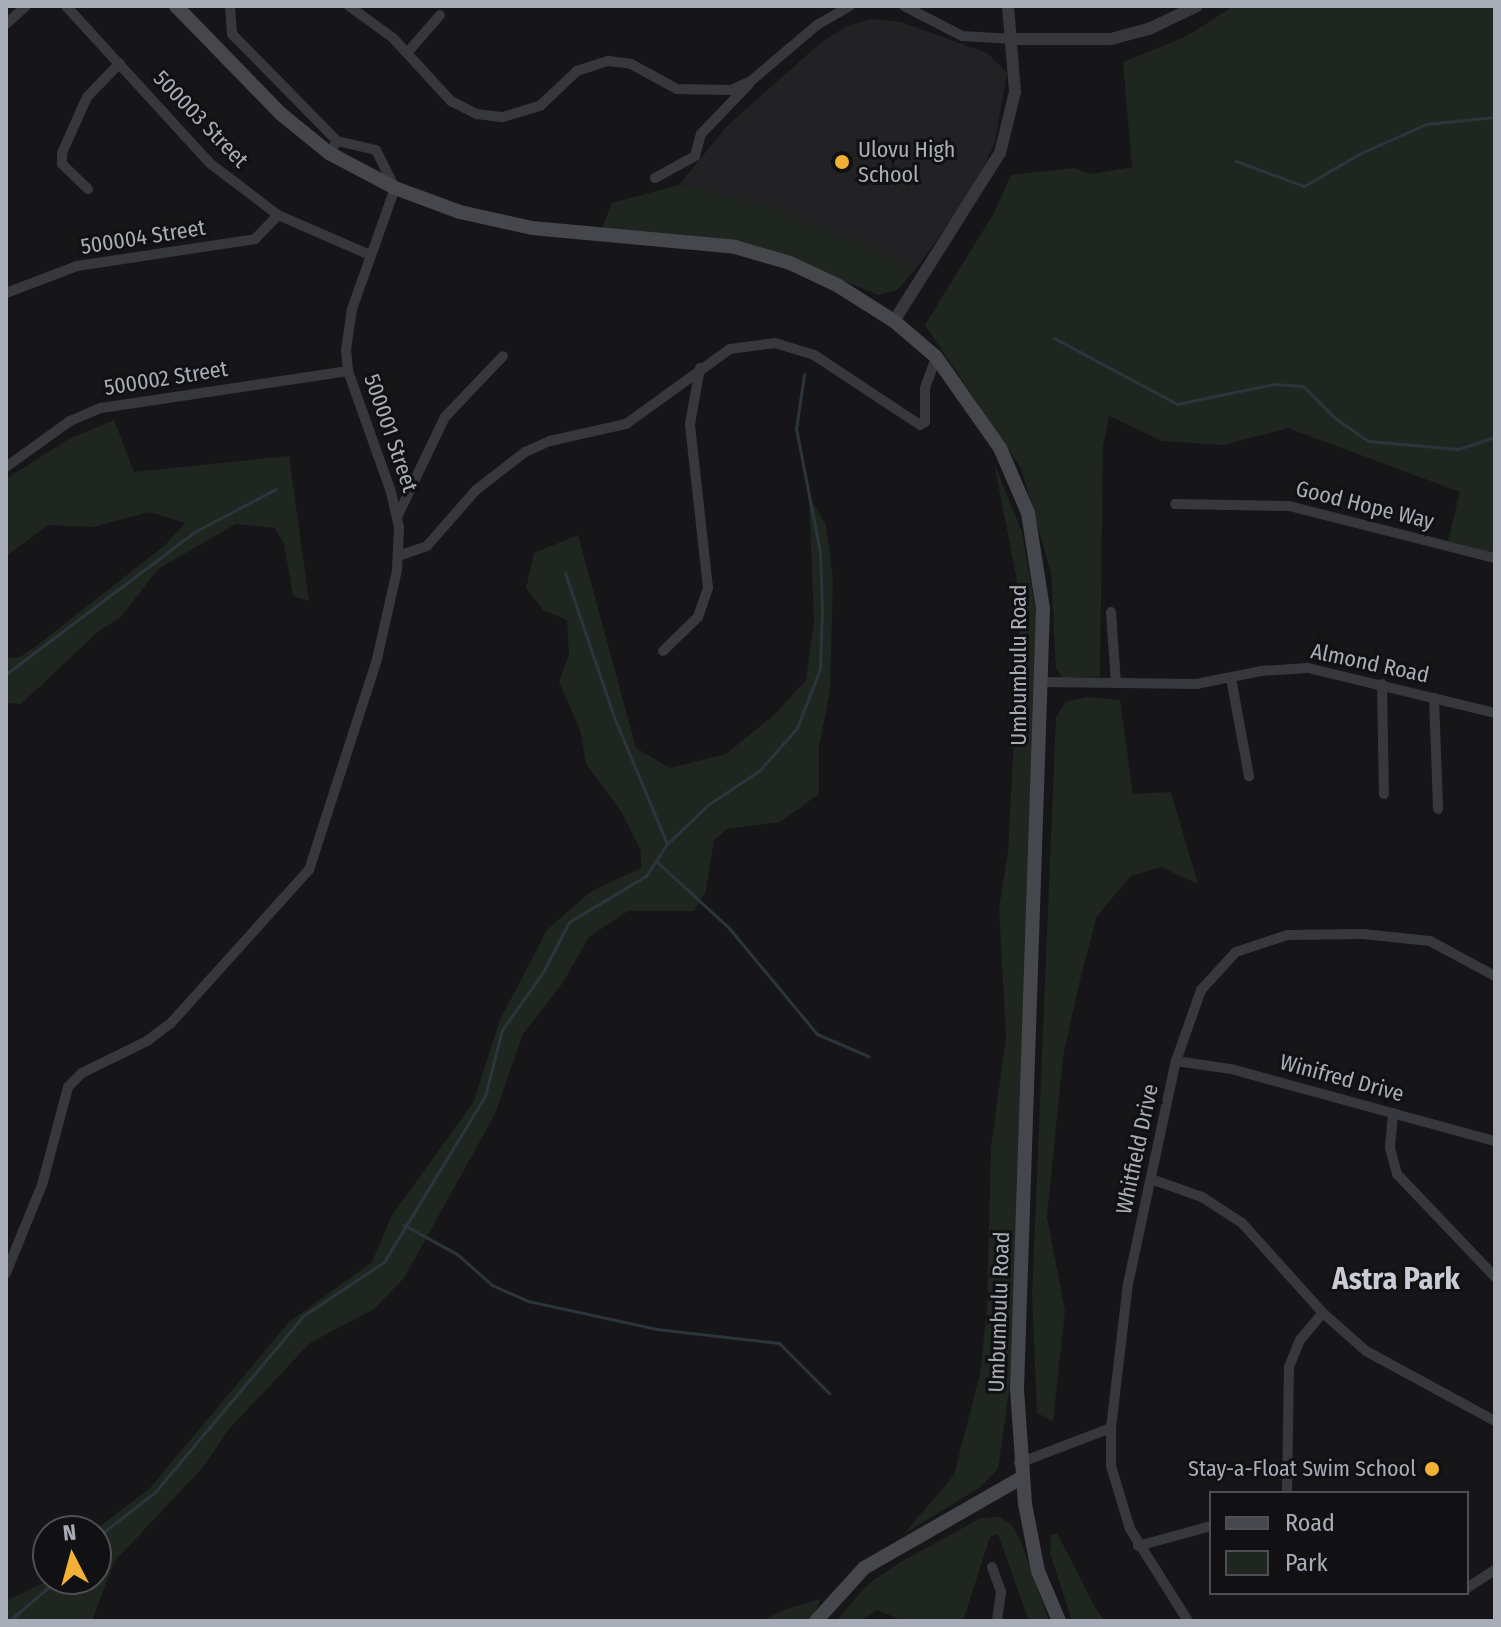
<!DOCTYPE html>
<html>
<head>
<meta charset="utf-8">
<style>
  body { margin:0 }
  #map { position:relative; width:1501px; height:1627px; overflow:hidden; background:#161618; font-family:"Fira Sans Condensed",sans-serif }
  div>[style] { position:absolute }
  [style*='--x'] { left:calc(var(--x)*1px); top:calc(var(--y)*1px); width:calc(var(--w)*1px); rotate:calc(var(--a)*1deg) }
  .built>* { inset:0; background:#222225 }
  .green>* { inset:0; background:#1e261f }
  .stream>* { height:3px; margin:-1.5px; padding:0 1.5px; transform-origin:1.5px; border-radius:1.5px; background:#2c353c }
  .minor>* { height:10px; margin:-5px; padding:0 5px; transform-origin:5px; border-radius:5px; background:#37383d }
  .tertiary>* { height:12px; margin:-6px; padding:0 6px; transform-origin:6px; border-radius:6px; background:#37383d }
  .secondary>* { height:14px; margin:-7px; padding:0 7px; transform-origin:7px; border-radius:7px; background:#45474d }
  .dots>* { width:22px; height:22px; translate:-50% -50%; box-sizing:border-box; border:4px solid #111113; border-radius:50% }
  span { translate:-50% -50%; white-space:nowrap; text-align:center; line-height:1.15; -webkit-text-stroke:6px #111113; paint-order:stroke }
  .street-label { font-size:22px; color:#a8adb8 }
  .poi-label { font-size:22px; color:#a8adb8 }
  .left { translate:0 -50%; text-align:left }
  .right { translate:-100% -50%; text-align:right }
  .district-label { font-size:30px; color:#c9ccd4; font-weight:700 }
  .frame { position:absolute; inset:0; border:8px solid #a8adb8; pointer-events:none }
  .legend { position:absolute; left:1209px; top:1491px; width:260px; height:104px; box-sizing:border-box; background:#111113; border:2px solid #4d4f55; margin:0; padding:10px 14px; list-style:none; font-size:24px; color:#a8adb8 }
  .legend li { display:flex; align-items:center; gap:16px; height:40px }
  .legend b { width:40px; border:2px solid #4d4f55 }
  .north { position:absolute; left:32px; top:1515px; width:80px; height:80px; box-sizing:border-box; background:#111113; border:2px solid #4d4f55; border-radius:50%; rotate:354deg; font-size:22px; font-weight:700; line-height:32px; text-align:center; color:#a8adb8 }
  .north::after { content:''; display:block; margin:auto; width:28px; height:36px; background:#f2b134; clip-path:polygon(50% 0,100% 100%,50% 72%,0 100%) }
</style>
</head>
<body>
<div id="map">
  <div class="built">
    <div style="clip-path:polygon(872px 19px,901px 22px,987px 53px,1007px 73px,995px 142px,977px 182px,917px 268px,784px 212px,679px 185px,727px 126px,818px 45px,846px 26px)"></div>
  </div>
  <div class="green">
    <div style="clip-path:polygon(1234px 6px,1495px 6px,1495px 553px,1448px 541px,1460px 492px,1288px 428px,1223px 445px,1162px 441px,1109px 416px,1103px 446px,1100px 676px,1063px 678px,1056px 669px,1051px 573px,1021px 468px,925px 325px,994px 213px,1011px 175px,1074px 168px,1091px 174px,1132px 167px,1123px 62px,1185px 37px)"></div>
    <div style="clip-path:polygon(679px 185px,782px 211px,917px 268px,897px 290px,878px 295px,801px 263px,602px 228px,612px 203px)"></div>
    <div style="clip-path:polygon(114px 420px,134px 472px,289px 456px,309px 601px,293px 596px,284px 544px,275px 528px,236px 524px,158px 569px,120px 618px,100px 630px,21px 704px,6px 703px,6px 658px,20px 657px,39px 644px,165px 545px,185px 523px,149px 512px,93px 527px,48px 525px,6px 556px,6px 479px,67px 440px)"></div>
    <div style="clip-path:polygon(994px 463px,1022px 532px,1039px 630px,1011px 1377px,998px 1469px,979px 1488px,904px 1534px,954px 1475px,980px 1374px,987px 1309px,991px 1148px,1006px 1035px,999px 908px,1008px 853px,1021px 601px)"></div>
    <div style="clip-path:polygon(809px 496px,826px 525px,833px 580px,830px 690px,819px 747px,819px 794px,780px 822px,727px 829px,714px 840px,706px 891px,694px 911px,628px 911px,589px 937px,562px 984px,523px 1034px,495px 1114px,404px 1278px,374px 1309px,310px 1343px,228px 1430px,204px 1466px,114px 1562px,92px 1621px,6px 1621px,6px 1601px,51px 1579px,96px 1579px,94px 1531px,150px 1488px,289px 1322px,372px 1262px,392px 1215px,473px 1103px,500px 1020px,547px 930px,590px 892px,641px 868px,641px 851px,621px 811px,586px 764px,580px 730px,559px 682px,569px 655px,567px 620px,544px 611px,526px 588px,534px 553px,578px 535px,636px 748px,670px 768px,726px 754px,774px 715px,806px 680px,814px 621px)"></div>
    <div style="clip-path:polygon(1087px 697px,1120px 700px,1133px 794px,1171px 792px,1198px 884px,1161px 867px,1131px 876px,1097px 916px,1079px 984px,1063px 1057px,1047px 1217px,1065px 1311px,1053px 1421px,1037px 1413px,1032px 1295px,1056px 718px,1065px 702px)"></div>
    <div style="clip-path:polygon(999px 1517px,1012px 1525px,1021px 1542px,1049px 1621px,1029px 1621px,998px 1534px,990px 1537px,963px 1621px,904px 1621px,877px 1610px,860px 1621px,836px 1621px,867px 1585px,899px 1563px,981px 1518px)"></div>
    <div style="clip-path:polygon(1057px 1533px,1094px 1605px,1104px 1621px,1072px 1621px,1050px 1553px,1051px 1535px)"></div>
    <div style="clip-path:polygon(821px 1599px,811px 1621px,762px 1621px,786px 1609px)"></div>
  </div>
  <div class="stream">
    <div style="--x:1236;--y:161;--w:72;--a:20.2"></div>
    <div style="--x:1304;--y:186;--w:66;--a:-30.1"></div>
    <div style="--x:1361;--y:153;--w:71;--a:-24"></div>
    <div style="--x:1426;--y:124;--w:69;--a:-5.8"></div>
    <div style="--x:1054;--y:338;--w:140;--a:28.2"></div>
    <div style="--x:1177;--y:404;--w:99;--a:-11.7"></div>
    <div style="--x:1274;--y:384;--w:29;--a:4"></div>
    <div style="--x:1303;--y:386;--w:45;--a:45"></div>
    <div style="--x:1335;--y:418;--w:40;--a:34.9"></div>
    <div style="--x:1368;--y:441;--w:90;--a:5.1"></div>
    <div style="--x:1458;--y:449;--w:39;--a:-18"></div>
    <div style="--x:565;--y:573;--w:152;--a:71.2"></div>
    <div style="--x:614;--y:717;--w:138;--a:67.3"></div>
    <div style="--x:6;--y:674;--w:238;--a:-37"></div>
    <div style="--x:196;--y:531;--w:90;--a:-27.7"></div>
    <div style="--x:656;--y:861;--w:99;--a:42.5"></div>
    <div style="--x:729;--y:928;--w:138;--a:50.3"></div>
    <div style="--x:817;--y:1034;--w:56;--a:23.3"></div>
    <div style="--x:404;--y:1225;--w:60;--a:28.7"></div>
    <div style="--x:457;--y:1254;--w:47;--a:41.5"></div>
    <div style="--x:492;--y:1285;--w:39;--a:24"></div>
    <div style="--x:528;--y:1301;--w:131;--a:12.3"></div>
    <div style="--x:656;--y:1329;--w:124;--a:6.5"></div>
    <div style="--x:779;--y:1343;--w:71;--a:45"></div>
    <div style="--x:96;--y:1538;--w:75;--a:-37.9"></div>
    <div style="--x:155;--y:1492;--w:230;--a:-49.9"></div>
    <div style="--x:303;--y:1316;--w:97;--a:-33.7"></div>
    <div style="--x:384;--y:1262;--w:194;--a:-58.7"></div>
    <div style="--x:485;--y:1096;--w:68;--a:-75.6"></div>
    <div style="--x:502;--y:1030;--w:71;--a:-54.7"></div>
    <div style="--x:543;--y:972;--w:56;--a:-62.5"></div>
    <div style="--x:569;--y:922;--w:90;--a:-30.9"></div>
    <div style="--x:646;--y:876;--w:38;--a:-57"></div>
    <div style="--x:667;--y:844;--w:58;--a:-43.6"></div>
    <div style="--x:709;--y:804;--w:61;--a:-33.7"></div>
    <div style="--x:760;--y:770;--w:56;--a:-48.6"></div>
    <div style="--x:797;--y:728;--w:63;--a:-68.7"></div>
    <div style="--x:820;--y:669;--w:59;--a:-88.1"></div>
    <div style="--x:822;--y:610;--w:58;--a:-92"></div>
    <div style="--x:820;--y:552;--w:125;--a:-101"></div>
    <div style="--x:796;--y:429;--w:55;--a:-81.6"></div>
    <div style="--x:9;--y:1621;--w:65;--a:-40.6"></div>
  </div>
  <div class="minor">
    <div style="--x:66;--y:6;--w:214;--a:47.5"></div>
    <div style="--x:211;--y:164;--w:84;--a:37.3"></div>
    <div style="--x:278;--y:215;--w:100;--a:23.5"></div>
    <div style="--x:230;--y:6;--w:28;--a:86"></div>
    <div style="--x:232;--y:34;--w:150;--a:45.5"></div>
    <div style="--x:337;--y:141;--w:6;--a:121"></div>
    <div style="--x:349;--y:6;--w:54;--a:36"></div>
    <div style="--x:393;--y:38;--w:86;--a:47.4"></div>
    <div style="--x:451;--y:101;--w:29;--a:27"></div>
    <div style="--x:477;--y:114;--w:26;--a:7"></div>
    <div style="--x:503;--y:117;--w:39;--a:-17"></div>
    <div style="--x:540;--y:106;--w:51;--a:-43.4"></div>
    <div style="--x:577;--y:71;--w:33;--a:-18"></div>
    <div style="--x:608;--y:61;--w:23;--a:7"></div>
    <div style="--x:631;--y:64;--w:52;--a:28.5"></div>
    <div style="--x:677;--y:89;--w:54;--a:1.1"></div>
    <div style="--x:731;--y:90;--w:22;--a:-24"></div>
    <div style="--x:751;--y:81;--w:87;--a:-40.3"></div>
    <div style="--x:817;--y:25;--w:38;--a:-30"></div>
    <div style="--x:904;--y:6;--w:65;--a:27.3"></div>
    <div style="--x:962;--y:36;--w:52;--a:3.3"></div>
    <div style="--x:6;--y:24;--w:27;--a:-42"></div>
    <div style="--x:407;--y:53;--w:50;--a:-49"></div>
    <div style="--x:655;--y:178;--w:46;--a:-28.8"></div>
    <div style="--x:695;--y:156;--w:23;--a:-75"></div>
    <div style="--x:701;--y:134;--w:69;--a:-46.2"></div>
    <div style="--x:88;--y:189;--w:36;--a:-136"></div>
    <div style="--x:62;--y:164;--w:11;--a:-90"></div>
    <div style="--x:62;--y:153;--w:61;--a:-65.9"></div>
    <div style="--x:87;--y:97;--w:47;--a:-45.9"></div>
    <div style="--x:6;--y:293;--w:76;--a:-20.8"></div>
    <div style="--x:77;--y:266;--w:180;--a:-8.6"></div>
    <div style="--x:255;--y:239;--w:33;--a:-46"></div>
    <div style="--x:6;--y:467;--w:79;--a:-35.7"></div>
    <div style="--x:70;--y:421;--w:34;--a:-23"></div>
    <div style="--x:101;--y:408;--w:250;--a:-8.5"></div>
    <div style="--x:1175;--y:504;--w:114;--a:1"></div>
    <div style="--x:1289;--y:506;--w:212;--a:14.2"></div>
    <div style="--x:398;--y:515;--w:109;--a:-64.4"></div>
    <div style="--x:445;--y:417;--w:84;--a:-46.4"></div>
    <div style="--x:398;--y:556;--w:31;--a:-19"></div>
    <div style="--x:427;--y:546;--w:74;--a:-48.8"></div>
    <div style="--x:476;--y:490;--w:62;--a:-37.8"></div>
    <div style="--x:525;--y:452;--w:27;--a:-24"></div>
    <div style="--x:550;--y:441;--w:78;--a:-12.6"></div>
    <div style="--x:626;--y:424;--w:128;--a:-35.8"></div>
    <div style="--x:730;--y:349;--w:45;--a:-7.6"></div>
    <div style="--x:775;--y:343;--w:41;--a:17.1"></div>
    <div style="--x:814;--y:355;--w:127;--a:33.4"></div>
    <div style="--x:920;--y:425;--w:6;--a:-31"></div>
    <div style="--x:925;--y:422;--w:34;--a:-90"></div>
    <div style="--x:925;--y:388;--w:33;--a:-70"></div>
    <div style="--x:1111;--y:612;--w:71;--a:86"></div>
    <div style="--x:663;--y:651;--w:49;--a:-44.2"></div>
    <div style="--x:698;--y:617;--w:31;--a:-71"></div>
    <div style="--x:708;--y:588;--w:165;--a:-96.3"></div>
    <div style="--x:690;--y:424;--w:57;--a:-79.9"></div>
    <div style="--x:1231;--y:678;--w:100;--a:79.6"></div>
    <div style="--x:1044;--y:682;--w:152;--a:0.8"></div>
    <div style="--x:1196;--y:684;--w:66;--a:-11.3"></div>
    <div style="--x:1261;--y:671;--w:47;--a:-3.7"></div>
    <div style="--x:1308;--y:668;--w:192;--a:13.5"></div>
    <div style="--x:1382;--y:684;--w:110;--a:89"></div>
    <div style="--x:1434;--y:698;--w:111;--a:87.9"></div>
    <div style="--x:1176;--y:1061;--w:56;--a:8.3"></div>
    <div style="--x:1231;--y:1069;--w:274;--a:15.3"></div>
    <div style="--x:1393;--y:1113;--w:35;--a:95"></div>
    <div style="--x:1390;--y:1148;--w:27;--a:75"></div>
    <div style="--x:1397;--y:1174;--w:142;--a:46.4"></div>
    <div style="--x:1151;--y:1179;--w:54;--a:19.4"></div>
    <div style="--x:1202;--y:1197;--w:48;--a:33"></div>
    <div style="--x:1242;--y:1223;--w:121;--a:48"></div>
    <div style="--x:1323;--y:1313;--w:57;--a:41.5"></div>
    <div style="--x:1366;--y:1351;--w:147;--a:28.5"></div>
    <div style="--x:6;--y:1273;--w:95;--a:-67.8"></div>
    <div style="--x:42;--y:1185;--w:101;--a:-75.1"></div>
    <div style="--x:68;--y:1087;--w:20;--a:-45"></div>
    <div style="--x:82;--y:1073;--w:72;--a:-26.2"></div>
    <div style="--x:147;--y:1041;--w:30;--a:-37"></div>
    <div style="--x:171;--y:1023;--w:206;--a:-48"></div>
    <div style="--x:309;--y:870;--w:222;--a:-72.1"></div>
    <div style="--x:377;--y:659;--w:91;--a:-77.3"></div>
    <div style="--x:397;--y:570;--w:43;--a:-87.3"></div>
    <div style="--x:399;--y:527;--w:39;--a:-103"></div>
    <div style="--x:390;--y:489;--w:125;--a:-109.6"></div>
    <div style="--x:348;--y:371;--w:21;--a:-95"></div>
    <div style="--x:346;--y:350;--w:41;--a:-81.7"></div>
    <div style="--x:352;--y:309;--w:128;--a:-70.4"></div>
    <div style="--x:395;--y:188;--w:42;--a:-116.6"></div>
    <div style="--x:376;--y:150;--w:40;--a:-167"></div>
    <div style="--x:1019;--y:1463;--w:98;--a:-20.8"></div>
    <div style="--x:1287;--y:1493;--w:126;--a:-89.1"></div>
    <div style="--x:1289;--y:1367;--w:29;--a:-68"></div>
    <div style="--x:1300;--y:1340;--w:35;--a:-50"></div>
    <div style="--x:1138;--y:1546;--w:76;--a:-15.3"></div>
    <div style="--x:992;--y:1567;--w:27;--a:70"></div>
    <div style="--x:1001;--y:1592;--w:29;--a:98"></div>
    <div style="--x:1467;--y:1588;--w:33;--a:-33"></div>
    <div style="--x:1188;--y:1621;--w:109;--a:-122.2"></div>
    <div style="--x:1130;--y:1529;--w:66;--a:-106.8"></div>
    <div style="--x:1111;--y:1466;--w:38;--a:-90"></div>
    <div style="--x:1111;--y:1428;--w:145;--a:-83.3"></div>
    <div style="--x:1128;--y:1284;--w:228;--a:-77.9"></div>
    <div style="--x:1176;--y:1061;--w:75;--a:-70.6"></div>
    <div style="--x:1201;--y:990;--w:52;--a:-47.4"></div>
    <div style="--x:1236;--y:952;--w:54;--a:-18.4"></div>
    <div style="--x:1287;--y:935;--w:76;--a:-0.8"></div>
    <div style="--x:1363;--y:934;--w:67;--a:6"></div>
    <div style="--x:1430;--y:941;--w:74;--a:28.3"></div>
  </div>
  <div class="tertiary">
    <div style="--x:1014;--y:39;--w:97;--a:0"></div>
    <div style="--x:1111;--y:39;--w:39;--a:-15"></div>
    <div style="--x:1149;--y:29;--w:53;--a:-25.6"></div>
    <div style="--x:894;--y:321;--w:199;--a:-57.8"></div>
    <div style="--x:1000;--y:153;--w:63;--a:-76.2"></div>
    <div style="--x:1015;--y:92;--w:86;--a:-94.7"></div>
  </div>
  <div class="secondary">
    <div style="--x:176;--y:6;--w:149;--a:45.8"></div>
    <div style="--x:280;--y:113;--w:63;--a:39.2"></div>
    <div style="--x:329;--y:153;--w:75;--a:27.9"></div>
    <div style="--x:395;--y:188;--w:69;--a:20.3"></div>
    <div style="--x:460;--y:212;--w:74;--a:12.5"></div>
    <div style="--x:532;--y:228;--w:204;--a:5.3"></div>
    <div style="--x:735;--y:247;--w:57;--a:16.2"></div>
    <div style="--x:790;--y:263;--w:52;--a:25.1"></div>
    <div style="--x:837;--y:285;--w:67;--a:32.3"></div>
    <div style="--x:894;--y:321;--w:55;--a:40.6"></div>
    <div style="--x:936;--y:357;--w:111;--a:54.9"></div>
    <div style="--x:1000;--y:448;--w:71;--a:66.7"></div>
    <div style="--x:1028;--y:513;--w:97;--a:81.1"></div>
    <div style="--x:1043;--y:609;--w:780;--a:91.91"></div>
    <div style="--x:1017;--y:1389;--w:115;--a:86"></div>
    <div style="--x:1025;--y:1504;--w:68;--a:79"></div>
    <div style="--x:1038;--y:1571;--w:54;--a:67.2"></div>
    <div style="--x:816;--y:1621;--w:72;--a:-47.8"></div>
    <div style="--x:864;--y:1568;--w:181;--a:-29.8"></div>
  </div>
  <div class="dots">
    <div style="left:842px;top:162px;background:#f2b134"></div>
    <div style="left:1432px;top:1469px;background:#f2b134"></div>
  </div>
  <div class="street-label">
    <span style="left:201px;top:119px;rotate:46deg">500003 Street</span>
    <span style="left:143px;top:237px;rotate:-9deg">500004 Street</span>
    <span style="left:166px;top:378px;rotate:-9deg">500002 Street</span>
    <span style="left:391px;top:433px;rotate:71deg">500001 Street</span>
    <span style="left:1365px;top:505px;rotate:14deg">Good Hope Way</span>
    <span style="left:1370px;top:663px;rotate:12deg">Almond Road</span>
    <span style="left:1019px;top:665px;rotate:-90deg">Umbumbulu Road</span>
    <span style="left:1342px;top:1078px;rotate:15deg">Winifred Drive</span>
    <span style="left:1137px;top:1149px;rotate:-78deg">Whitfield Drive</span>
    <span style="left:999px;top:1312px;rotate:-88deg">Umbumbulu Road</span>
  </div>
  <div class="poi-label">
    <span class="left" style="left:858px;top:162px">Ulovu High<br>School</span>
    <span class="right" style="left:1416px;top:1469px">Stay-a-Float Swim School</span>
  </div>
  <div class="district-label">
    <span style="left:1396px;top:1279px">Astra Park</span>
  </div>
  <div class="frame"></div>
  <ul class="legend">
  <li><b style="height:10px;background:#45474d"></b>Road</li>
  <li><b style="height:22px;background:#1e261f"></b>Park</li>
  </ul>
  <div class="north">N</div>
</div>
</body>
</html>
